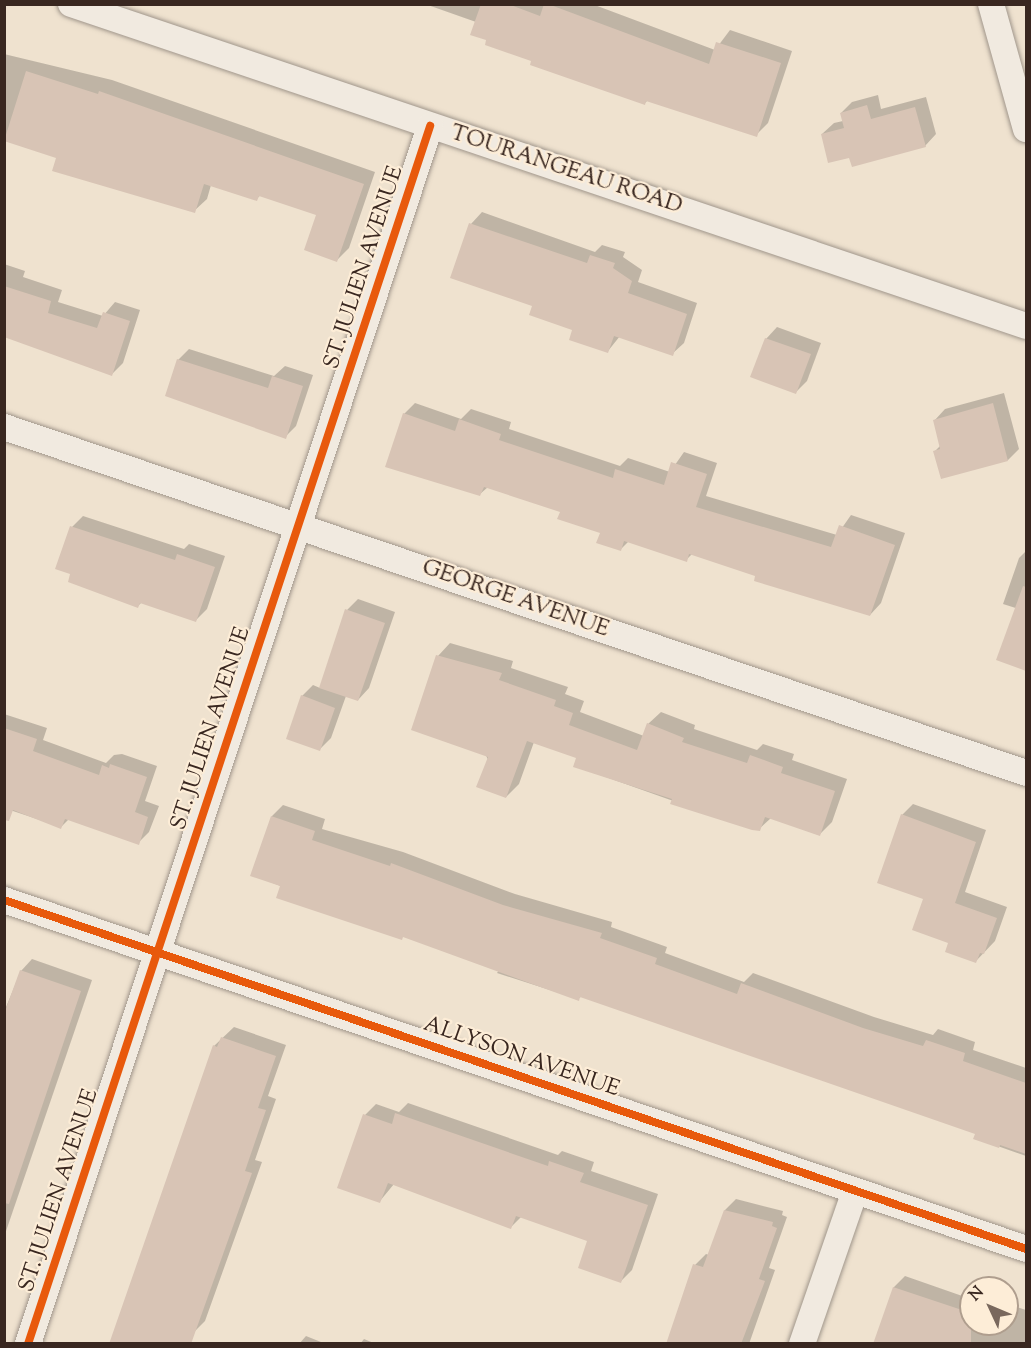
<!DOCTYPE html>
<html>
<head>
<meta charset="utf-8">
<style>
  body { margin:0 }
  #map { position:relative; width:1031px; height:1348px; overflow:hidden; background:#efe2cf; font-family:"Sorts Mill Goudy",serif }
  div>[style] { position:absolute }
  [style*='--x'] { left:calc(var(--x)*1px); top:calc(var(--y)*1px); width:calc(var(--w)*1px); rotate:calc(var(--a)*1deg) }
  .shadow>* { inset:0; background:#0003 }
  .building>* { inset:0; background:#d8c4b5 }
  .roads { filter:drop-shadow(0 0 2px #a0968b) drop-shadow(0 0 2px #a0968b) }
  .minor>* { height:26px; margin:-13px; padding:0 13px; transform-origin:13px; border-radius:13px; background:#f1eae0 }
  .cycleway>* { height:8px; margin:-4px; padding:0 4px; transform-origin:4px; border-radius:4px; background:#e8590c }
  span { translate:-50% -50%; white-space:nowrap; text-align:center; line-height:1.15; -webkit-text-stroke:4.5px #fdedd7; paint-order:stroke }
  .street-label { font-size:22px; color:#392720 }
  .frame { position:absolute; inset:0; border:6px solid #392720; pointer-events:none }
  .north { position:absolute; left:959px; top:1276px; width:60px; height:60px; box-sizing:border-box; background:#fdedd7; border:2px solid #af9e8e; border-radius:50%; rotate:314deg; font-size:16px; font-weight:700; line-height:24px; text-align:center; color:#392720 }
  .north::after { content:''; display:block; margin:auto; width:21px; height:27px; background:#79685d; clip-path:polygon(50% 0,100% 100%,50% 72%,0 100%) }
</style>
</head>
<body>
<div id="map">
  <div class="shadow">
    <div style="clip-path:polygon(425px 4px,592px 4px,715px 50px,730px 30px,792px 51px,768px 123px,756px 135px,648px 100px,644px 104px,533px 60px,488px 39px,476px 22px)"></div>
    <div style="clip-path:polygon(4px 54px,112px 80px,375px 172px,349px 248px,337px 260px,318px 214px,261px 195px,256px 199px,211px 185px,207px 199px,194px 211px,54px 170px,58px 157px,4px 138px)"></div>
    <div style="clip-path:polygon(878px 95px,881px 109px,926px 97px,936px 134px,925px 146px,850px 156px,822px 134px,834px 123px,843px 121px,841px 113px,852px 102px)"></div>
    <div style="clip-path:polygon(482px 212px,595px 252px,602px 245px,625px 252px,623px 257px,642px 270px,638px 282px,697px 303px,684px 343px,672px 354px,620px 336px,608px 351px,534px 305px,452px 277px,471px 224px)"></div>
    <div style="clip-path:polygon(4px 264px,25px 271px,23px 277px,62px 290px,58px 302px,103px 316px,115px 302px,140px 310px,123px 363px,112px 374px,4px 336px)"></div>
    <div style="clip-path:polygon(777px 327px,821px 343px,807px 381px,796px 392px,766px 339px)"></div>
    <div style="clip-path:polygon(189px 349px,274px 376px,285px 366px,313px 375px,296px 426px,285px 437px,178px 360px)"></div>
    <div style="clip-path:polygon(1004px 393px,1019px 449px,1008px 460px,935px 451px,941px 445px,934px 421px,945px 409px)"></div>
    <div style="clip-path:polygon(415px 403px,461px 419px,471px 409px,511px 422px,509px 429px,620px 466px,628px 458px,670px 472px,684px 452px,717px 463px,706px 496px,837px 535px,851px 515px,905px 533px,881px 603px,870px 615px,693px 553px,686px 560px,629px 541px,621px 549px,601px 532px,561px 511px,488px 487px,480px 494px,404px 414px)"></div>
    <div style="clip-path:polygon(83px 516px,184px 549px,189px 544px,225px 556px,207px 609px,196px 620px,142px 602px,138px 606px,72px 573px,72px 527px)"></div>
    <div style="clip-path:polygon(1026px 551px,1026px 670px,998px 659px,1019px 609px,1003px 604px,1019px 558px)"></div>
    <div style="clip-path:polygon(358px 599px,395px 612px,369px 688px,358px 700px,346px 696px,331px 738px,320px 749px,302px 696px,313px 685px,320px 688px,347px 610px)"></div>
    <div style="clip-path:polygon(450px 643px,513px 661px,511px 668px,568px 687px,565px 694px,584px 701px,580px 712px,644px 736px,648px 724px,661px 712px,695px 725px,694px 729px,757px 750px,763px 744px,794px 754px,792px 760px,847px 779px,832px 822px,819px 835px,771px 818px,759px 829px,752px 829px,575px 766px,578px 757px,534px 742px,519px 784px,506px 797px,438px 656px)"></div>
    <div style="clip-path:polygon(4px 714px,47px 728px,43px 740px,106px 763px,114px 755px,122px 754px,157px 766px,145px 801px,159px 806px,149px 832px,138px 843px,69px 819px,61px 827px,4px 808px)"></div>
    <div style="clip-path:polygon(913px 804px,986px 830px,965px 892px,1007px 907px,995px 941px,976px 961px,950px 942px,925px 898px,902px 815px)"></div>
    <div style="clip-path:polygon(283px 805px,325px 819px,322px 829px,403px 852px,515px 894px,612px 922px,611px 927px,667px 947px,665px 953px,744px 982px,753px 973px,874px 1017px,933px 1035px,938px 1029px,975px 1042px,973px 1050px,1026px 1068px,1026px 1156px,975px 1138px,977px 1133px,582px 996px,578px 999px,497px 973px,499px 970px,252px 875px,272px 816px)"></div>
    <div style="clip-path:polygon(32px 959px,92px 980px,4px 1237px,4px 1012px,21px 971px)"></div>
    <div style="clip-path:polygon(234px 1027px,286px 1045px,268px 1096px,276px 1099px,255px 1160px,262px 1162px,205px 1321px,194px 1332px,214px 1046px)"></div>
    <div style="clip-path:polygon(408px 1103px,558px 1155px,562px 1151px,594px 1162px,591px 1171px,658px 1194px,632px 1270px,621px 1281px,589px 1240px,522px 1216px,511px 1227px,394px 1184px,380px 1201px,365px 1115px,376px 1104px,399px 1112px)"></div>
    <div style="clip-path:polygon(736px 1199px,783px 1211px,782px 1215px,787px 1217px,769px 1268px,775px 1270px,749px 1344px,668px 1344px,695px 1265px,706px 1254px,709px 1255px,725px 1210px)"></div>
    <div style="clip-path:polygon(905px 1276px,968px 1298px,971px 1294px,971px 1324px,1007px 1324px,1007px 1304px,1026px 1310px,1026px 1344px,875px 1344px,894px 1287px)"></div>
    <div style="clip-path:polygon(306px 1336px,326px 1344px,299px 1344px)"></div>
    <div style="clip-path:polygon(364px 1339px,376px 1344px,360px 1344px)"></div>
  </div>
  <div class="building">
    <div style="clip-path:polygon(481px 4px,508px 4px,540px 16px,544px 4px,548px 4px,709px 64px,716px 42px,781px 63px,757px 137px,646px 101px,645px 105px,530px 65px,531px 61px,485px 45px,486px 40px,470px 35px)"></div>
    <div style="clip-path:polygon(26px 71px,98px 94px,99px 91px,364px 184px,337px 262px,304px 250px,316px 215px,259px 196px,257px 201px,204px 184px,195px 213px,52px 171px,56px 158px,4px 141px)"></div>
    <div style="clip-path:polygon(867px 105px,871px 119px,915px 107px,926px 147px,852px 167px,849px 158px,828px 163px,821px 134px,844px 128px,840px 113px)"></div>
    <div style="clip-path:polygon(469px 223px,587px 263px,590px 255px,615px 263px,613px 268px,632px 281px,628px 293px,687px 314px,673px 356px,614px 336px,608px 353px,569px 340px,572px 330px,529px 315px,532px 306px,450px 278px)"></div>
    <div style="clip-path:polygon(4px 286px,51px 301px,48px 313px,97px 328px,103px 312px,130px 321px,112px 376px,4px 337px)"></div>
    <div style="clip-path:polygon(765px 338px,811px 354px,796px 394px,750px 377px)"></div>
    <div style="clip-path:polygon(177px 359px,268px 388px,272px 376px,303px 386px,286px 439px,165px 396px)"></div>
    <div style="clip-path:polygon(993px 403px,1008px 461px,941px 479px,933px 451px,940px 449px,933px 420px)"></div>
    <div style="clip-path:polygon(403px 413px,455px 431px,459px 419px,501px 434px,499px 440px,613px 478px,615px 469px,664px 485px,671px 462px,707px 474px,696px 507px,831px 547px,839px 525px,895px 545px,870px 616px,754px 581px,755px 576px,689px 554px,687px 562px,624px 541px,621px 551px,596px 543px,600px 533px,557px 519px,560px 512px,484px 487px,480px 496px,385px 467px)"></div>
    <div style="clip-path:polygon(70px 526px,175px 560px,177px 554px,215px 567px,196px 622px,140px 603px,138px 608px,68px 582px,70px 574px,55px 569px)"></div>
    <div style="clip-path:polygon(1023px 586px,1026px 587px,1026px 671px,996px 660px)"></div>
    <div style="clip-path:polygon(345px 609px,385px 623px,358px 701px,319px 688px)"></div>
    <div style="clip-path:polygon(436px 655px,502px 673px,499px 680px,556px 700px,554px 706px,573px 713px,569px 725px,637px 750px,647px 723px,684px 738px,682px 742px,747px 763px,750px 755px,783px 767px,781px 773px,835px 791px,820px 836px,765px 817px,760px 831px,752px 830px,670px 804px,672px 799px,573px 767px,576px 758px,527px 741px,506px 798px,476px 787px,488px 757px,411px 730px)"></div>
    <div style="clip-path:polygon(301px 695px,335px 708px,320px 751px,286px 739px)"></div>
    <div style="clip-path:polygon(4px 728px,37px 739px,33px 751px,99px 775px,102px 765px,109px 768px,110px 764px,147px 777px,135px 812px,148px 817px,139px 845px,65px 819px,61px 829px,13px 810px,9px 821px,4px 820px)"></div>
    <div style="clip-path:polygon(901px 814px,976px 842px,955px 903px,997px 918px,984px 954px,980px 953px,976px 963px,945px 952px,948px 943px,912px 930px,923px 899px,877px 883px)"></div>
    <div style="clip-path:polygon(271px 816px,315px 831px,312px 840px,390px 866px,391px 863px,503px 905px,602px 933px,600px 938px,657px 958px,655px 964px,737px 994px,741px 983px,863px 1028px,923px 1046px,926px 1040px,965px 1053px,963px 1061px,1026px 1083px,1026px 1154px,1000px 1145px,999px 1148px,973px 1139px,975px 1134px,580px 997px,579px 1001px,403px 937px,402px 940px,276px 898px,280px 886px,250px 876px)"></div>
    <div style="clip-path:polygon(20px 970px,81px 991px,9px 1204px,4px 1203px,4px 1014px)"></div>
    <div style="clip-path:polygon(221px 1037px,276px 1056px,258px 1108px,266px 1110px,245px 1171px,252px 1173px,191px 1344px,109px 1344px,213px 1045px,217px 1047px)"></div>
    <div style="clip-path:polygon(395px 1113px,548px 1166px,549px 1161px,584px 1173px,580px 1182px,648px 1205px,621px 1283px,578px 1268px,587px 1241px,516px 1216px,511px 1229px,388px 1183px,380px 1203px,337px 1188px,363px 1114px,392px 1124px)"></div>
    <div style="clip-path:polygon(724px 1210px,773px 1222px,772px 1226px,777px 1228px,759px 1279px,765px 1281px,741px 1344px,666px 1344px,693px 1264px,703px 1267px)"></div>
    <div style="clip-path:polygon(893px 1287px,971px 1313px,971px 1344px,873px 1344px)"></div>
  </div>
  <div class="roads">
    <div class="minor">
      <div style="--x:71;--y:4;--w:1008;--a:18.63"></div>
      <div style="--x:991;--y:4;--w:130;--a:74.4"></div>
      <div style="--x:4;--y:427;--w:1079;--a:18.7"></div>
      <div style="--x:4;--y:900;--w:1080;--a:18.85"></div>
      <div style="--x:28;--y:1344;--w:1283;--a:-71.73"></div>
      <div style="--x:802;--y:1344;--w:162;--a:-70.9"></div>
    </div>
  </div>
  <div class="cycleway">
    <div style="--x:4;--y:900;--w:1080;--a:18.85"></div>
    <div style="--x:28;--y:1344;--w:1283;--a:-71.73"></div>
  </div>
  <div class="street-label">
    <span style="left:566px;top:171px;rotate:18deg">TOURANGEAU ROAD</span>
    <span style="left:365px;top:268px;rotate:-72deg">ST. JULIEN AVENUE</span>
    <span style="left:515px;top:600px;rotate:19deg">GEORGE AVENUE</span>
    <span style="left:212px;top:729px;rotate:-72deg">ST. JULIEN AVENUE</span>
    <span style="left:521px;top:1058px;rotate:19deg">ALLYSON AVENUE</span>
    <span style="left:60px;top:1191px;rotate:-72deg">ST. JULIEN AVENUE</span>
  </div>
  <div class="frame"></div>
  <div class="north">N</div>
</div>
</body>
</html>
